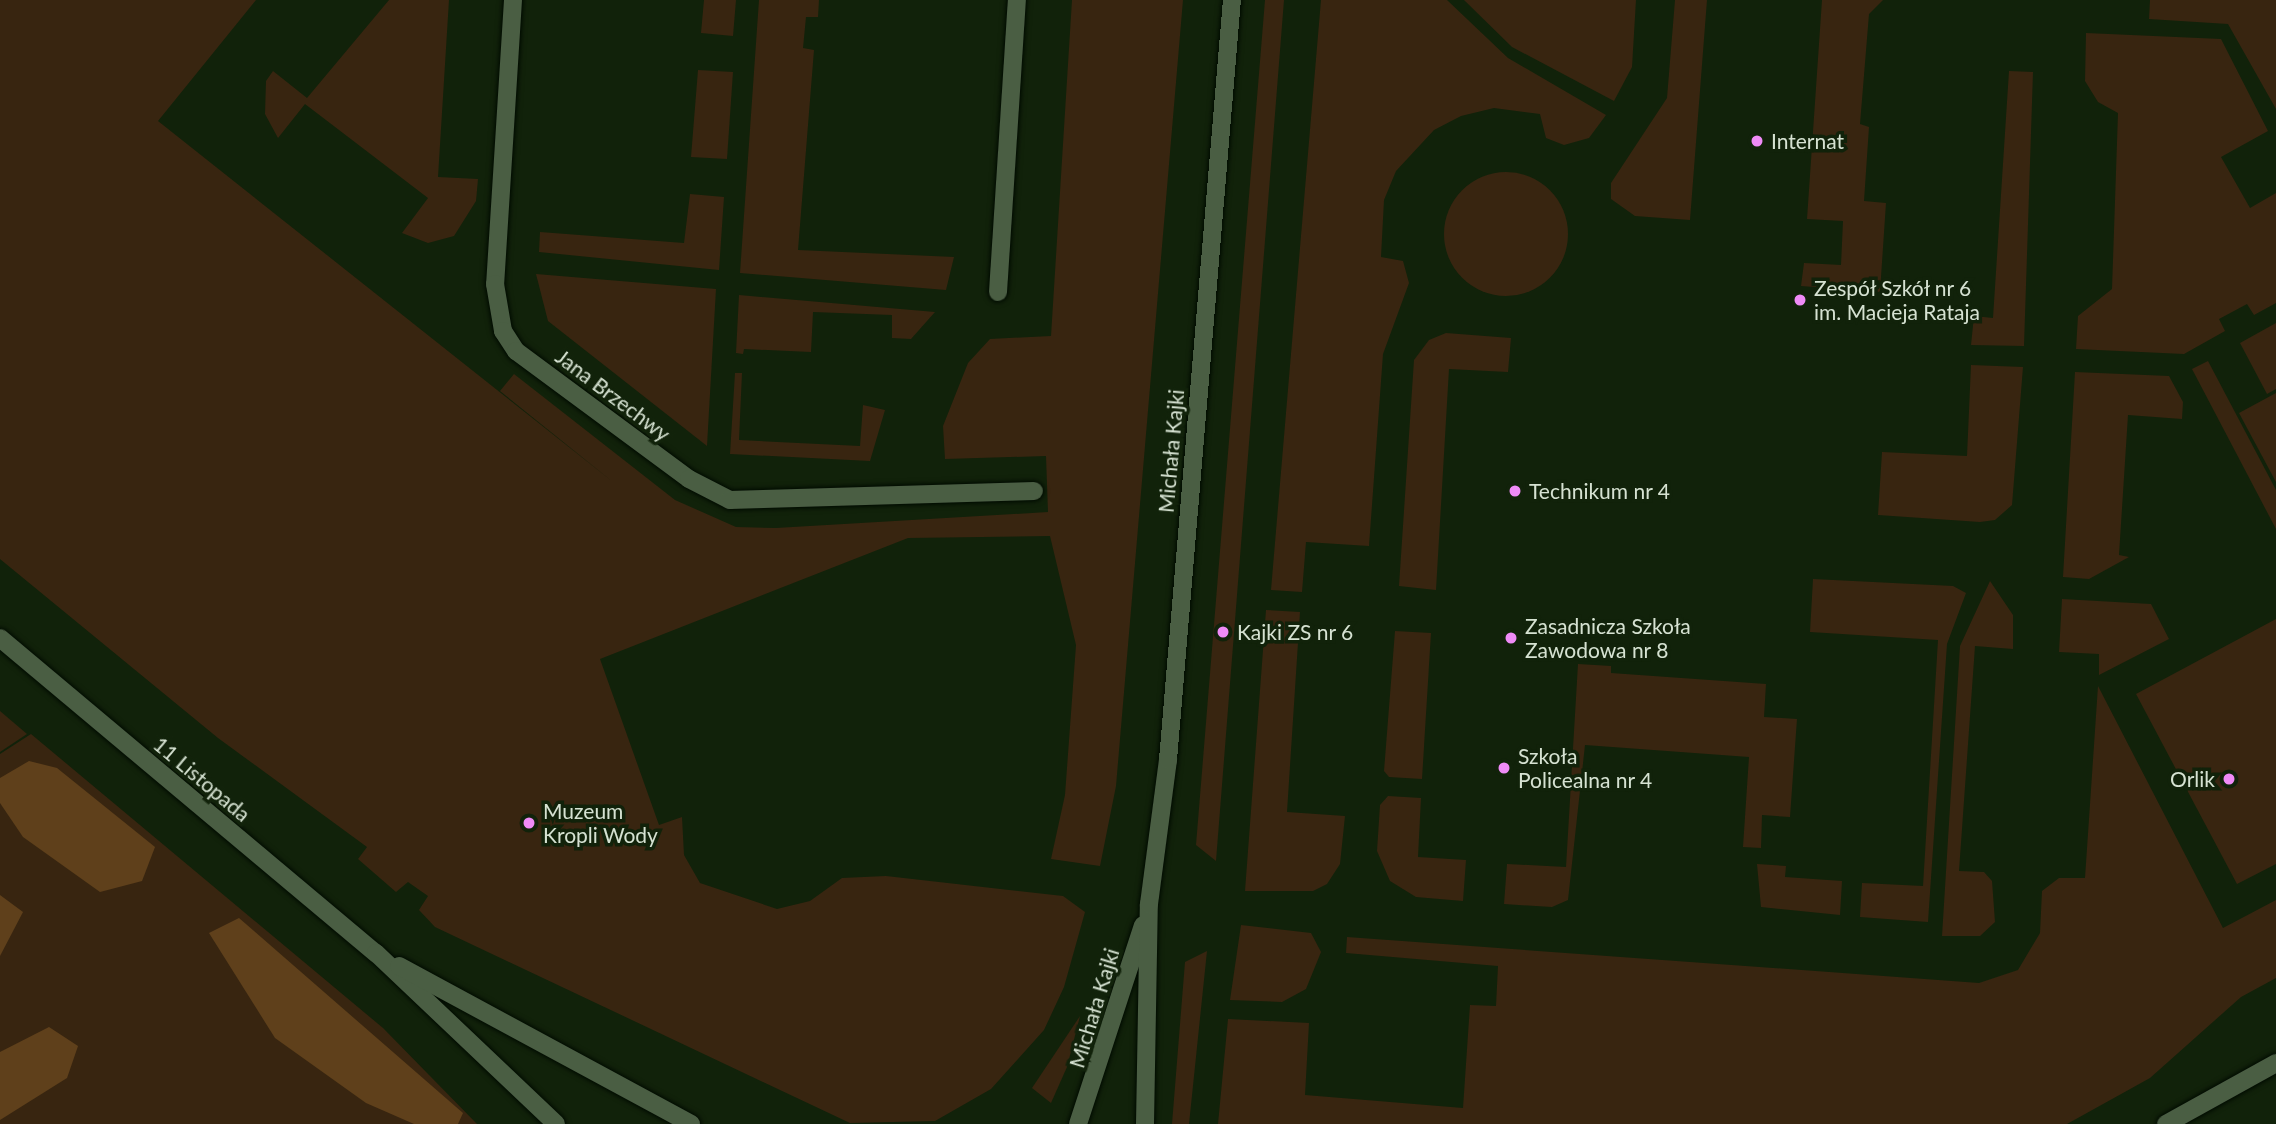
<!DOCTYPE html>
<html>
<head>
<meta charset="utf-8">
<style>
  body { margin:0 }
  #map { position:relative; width:2276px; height:1124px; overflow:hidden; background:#11220a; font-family:Lato,sans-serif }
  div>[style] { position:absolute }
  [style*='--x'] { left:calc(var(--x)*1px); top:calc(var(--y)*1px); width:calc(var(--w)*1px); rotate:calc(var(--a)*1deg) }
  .green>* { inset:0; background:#382510 }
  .round { border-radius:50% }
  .forest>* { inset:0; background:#5f401b }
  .roads { filter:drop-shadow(0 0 2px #010b00) drop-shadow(0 0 2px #010b00) }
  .minor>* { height:18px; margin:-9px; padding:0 9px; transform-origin:9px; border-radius:9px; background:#4a5e43 }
  .tertiary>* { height:18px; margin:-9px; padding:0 9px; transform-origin:9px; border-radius:9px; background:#4a5e43 }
  .dots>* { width:19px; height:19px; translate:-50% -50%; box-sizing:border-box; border:4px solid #11220a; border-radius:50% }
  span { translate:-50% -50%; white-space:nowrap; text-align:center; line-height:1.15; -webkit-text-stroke:7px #11220a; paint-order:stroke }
  .poi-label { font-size:21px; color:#d6e2d2 }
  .left { translate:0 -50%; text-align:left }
  .right { translate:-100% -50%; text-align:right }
  .street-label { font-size:21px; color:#d6e2d2 }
</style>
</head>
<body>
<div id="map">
  <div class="green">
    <div style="clip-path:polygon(0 0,256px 0,158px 121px,613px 482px,500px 391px,514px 374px,675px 500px,736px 527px,776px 528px,1048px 512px,1046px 456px,945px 459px,943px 426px,968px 363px,990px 339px,1051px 336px,1072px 0,1183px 0,1116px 786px,1100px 866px,1051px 859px,1065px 795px,1076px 645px,1050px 536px,908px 538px,600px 659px,659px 825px,682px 817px,684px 855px,700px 883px,777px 909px,810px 901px,842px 878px,886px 876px,1063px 896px,1085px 912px,1064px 987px,1044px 1030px,991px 1089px,935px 1121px,850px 1123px,435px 927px,419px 910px,428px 896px,408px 882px,396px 892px,358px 859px,367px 847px,218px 738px,0 559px)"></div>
    <div style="clip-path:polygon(389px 0,449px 0,438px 177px,478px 179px,476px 201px,454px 236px,428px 243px,402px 233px,428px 198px,305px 104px,278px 138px,265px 114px,266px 81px,273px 71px,307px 98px)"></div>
    <div style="clip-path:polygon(704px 0,736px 0,733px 36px,701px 33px)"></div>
    <div style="clip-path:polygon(759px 0,819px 0,818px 17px,806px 17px,803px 48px,814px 50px,798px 250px,954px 257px,946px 290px,740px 273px)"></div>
    <div style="clip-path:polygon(1265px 0,1284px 0,1216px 861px,1196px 845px)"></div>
    <div style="clip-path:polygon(1321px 0,1447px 0,1508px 58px,1606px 115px,1589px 138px,1564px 145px,1546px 138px,1540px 114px,1494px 108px,1461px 116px,1434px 130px,1396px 171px,1384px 200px,1381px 257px,1403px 261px,1409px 283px,1383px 354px,1369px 546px,1306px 542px,1302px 592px,1271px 590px)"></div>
    <div style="clip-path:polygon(1464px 0,1636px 0,1632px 67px,1614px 101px,1512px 47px)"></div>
    <div style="clip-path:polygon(1675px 0,1707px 0,1690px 220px,1635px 216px,1611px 199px,1611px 183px,1667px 98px)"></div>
    <div style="clip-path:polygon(1822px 0,1883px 0,1869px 14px,1860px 124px,1869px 127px,1864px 201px,1886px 203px,1880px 292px,1801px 286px,1804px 263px,1841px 265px,1843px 221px,1807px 219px)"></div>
    <div style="clip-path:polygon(2150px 0,2276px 0,2276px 109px,2228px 24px,2149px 19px)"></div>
    <div style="clip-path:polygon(2086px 33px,2221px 39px,2268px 131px,2221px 157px,2250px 208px,2276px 193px,2276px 303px,2254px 315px,2247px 304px,2219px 319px,2225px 331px,2184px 354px,2076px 349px,2078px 316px,2112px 289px,2118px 113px,2098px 102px,2085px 81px)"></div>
    <div style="clip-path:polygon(698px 70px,733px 72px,727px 159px,691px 157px)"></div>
    <div style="clip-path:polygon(2009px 71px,2033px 72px,2024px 346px,1971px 345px,1974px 316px,1993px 318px)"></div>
    <div class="round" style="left:1444px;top:172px;width:124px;height:124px"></div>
    <div style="clip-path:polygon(690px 194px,724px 197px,719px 270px,539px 252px,540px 232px,684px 243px)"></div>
    <div style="clip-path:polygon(536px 274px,716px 289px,707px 446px,548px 321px)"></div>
    <div style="clip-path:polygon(739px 295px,935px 312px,911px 339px,892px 338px,892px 315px,813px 312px,811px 352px,744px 349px,743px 354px,736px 353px)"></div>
    <div style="clip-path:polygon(2276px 323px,2276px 389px,2267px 394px,2240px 343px)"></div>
    <div style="clip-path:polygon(1446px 333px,1511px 338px,1508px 372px,1449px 369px,1436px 590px,1399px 586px,1414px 360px,1429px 340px)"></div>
    <div style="clip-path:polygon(2208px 361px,2276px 490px,2276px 529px,2192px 369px)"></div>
    <div style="clip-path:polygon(1971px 365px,2023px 367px,2012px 505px,1995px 520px,1980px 522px,1878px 515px,1882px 452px,1967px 456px)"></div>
    <div style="clip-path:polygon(2075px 372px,2169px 376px,2183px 402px,2182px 419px,2128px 415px,2119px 555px,2129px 557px,2089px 579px,2063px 577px)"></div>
    <div style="clip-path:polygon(735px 373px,742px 373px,739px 440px,860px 446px,863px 405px,885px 410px,870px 461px,730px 454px)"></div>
    <div style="clip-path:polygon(2276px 393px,2276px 482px,2239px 413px)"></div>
    <div style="clip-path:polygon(1813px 579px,1953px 586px,1966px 593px,1947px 644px,1928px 922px,1860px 917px,1862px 883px,1923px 886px,1938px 640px,1810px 632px)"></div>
    <div style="clip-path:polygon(1990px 581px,2013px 615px,2013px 649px,1975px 646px,1959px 871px,1984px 872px,1992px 881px,1995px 922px,1980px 936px,1942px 936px,1960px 646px)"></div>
    <div style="clip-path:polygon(2062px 599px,2151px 604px,2169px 639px,2099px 675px,2099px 654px,2059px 652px)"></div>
    <div style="clip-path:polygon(1266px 610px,1300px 612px,1287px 812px,1345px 816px,1340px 864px,1327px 884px,1313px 891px,1245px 891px)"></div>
    <div style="clip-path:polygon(2276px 619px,2276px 864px,2237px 884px,2136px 694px)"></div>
    <div style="clip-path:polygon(1395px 631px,1431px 633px,1422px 779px,1389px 777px,1384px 771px)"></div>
    <div style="clip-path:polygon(1578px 664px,1611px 666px,1611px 673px,1766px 684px,1764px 717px,1797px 719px,1790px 817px,1762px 815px,1761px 848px,1743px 847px,1749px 757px,1585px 745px,1568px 900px,1552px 907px,1504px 904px,1507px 864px,1566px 867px)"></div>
    <div style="clip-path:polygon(2098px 686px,2223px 928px,2276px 900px,2276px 978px,2241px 997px,2150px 1078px,2067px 1124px,1218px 1124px,1228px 1019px,1309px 1023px,1305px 1095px,1463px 1108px,1470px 1005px,1496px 1006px,1498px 966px,1346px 953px,1347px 937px,1979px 983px,2018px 970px,2040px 933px,2042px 891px,2059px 878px,2085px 878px)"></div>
    <div style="clip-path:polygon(0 711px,27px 734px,0 752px)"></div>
    <div style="clip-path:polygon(31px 734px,383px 1028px,477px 1124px,0 1124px,0 754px)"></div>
    <div style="clip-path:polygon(1388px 796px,1421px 798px,1418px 857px,1466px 860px,1463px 901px,1416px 897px,1390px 881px,1377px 851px,1380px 805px)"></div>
    <div style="clip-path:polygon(1757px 864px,1786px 866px,1785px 877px,1842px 881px,1840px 915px,1761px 907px)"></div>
    <div style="clip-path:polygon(1241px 925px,1311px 933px,1321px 952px,1306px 989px,1282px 1002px,1230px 1000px)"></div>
    <div style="clip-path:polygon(1207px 951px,1189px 1124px,1172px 1124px,1185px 962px)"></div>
    <div style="clip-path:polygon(1080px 1016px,1067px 1067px,1051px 1103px,1032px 1088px)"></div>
  </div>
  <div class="forest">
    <div style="clip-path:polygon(29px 761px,57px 768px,155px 847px,142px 881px,100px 892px,23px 837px,0 803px,0 778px)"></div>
    <div style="clip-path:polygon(0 895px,23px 912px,0 956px)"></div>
    <div style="clip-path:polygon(239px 918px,463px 1113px,458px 1124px,414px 1124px,366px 1103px,275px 1038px,209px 933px)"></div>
    <div style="clip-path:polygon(49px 1027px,78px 1046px,67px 1078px,0 1120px,0 1052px)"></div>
  </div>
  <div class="roads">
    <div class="minor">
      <div style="--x:513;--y:0;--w:285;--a:93.6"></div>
      <div style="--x:495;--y:284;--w:48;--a:80.3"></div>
      <div style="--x:503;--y:331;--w:24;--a:57"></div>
      <div style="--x:516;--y:351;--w:215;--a:36.5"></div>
      <div style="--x:689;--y:479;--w:46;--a:27.1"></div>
      <div style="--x:730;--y:500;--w:304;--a:-1.7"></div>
      <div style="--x:998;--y:292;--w:293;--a:-86.3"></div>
    </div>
    <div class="tertiary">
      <div style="--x:0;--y:638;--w:491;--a:40"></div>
      <div style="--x:376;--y:953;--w:248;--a:43.5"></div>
      <div style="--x:399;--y:966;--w:332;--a:28.4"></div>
      <div style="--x:1078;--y:1124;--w:209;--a:-71.9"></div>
      <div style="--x:1145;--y:1124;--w:220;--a:-89"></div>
      <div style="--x:1149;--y:904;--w:145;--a:-82.5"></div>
      <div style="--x:1168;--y:760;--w:763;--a:-85.19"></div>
      <div style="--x:2166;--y:1124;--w:126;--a:-29"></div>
    </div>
  </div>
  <div class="dots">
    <div style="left:1757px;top:141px;background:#ef8bf7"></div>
    <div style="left:1800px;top:300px;background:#ef8bf7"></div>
    <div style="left:1515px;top:491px;background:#ef8bf7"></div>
    <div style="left:1223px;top:632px;background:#ef8bf7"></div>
    <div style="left:1511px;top:638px;background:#ef8bf7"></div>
    <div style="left:1504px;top:768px;background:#ef8bf7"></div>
    <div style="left:2229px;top:779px;background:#ef8bf7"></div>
    <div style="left:529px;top:823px;background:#ef8bf7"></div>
  </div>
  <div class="poi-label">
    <span class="left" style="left:1771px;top:141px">Internat</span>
    <span class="left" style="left:1814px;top:300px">Zespół Szkół nr 6<br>im. Macieja Rataja</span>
    <span class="left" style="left:1529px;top:491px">Technikum nr 4</span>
    <span class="left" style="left:1525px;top:638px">Zasadnicza Szkoła<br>Zawodowa nr 8</span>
    <span class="left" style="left:1237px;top:632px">Kajki ZS nr 6</span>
    <span class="left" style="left:1518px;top:768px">Szkoła<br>Policealna nr 4</span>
    <span class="right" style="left:2215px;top:779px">Orlik</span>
    <span class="left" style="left:543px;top:823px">Muzeum<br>Kropli Wody</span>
  </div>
  <div class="street-label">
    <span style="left:613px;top:395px;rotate:37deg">Jana Brzechwy</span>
    <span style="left:1171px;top:451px;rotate:-85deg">Michała Kajki</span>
    <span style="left:202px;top:779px;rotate:40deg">11 Listopada</span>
    <span style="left:1094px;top:1008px;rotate:-73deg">Michała Kajki</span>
  </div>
</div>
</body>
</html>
